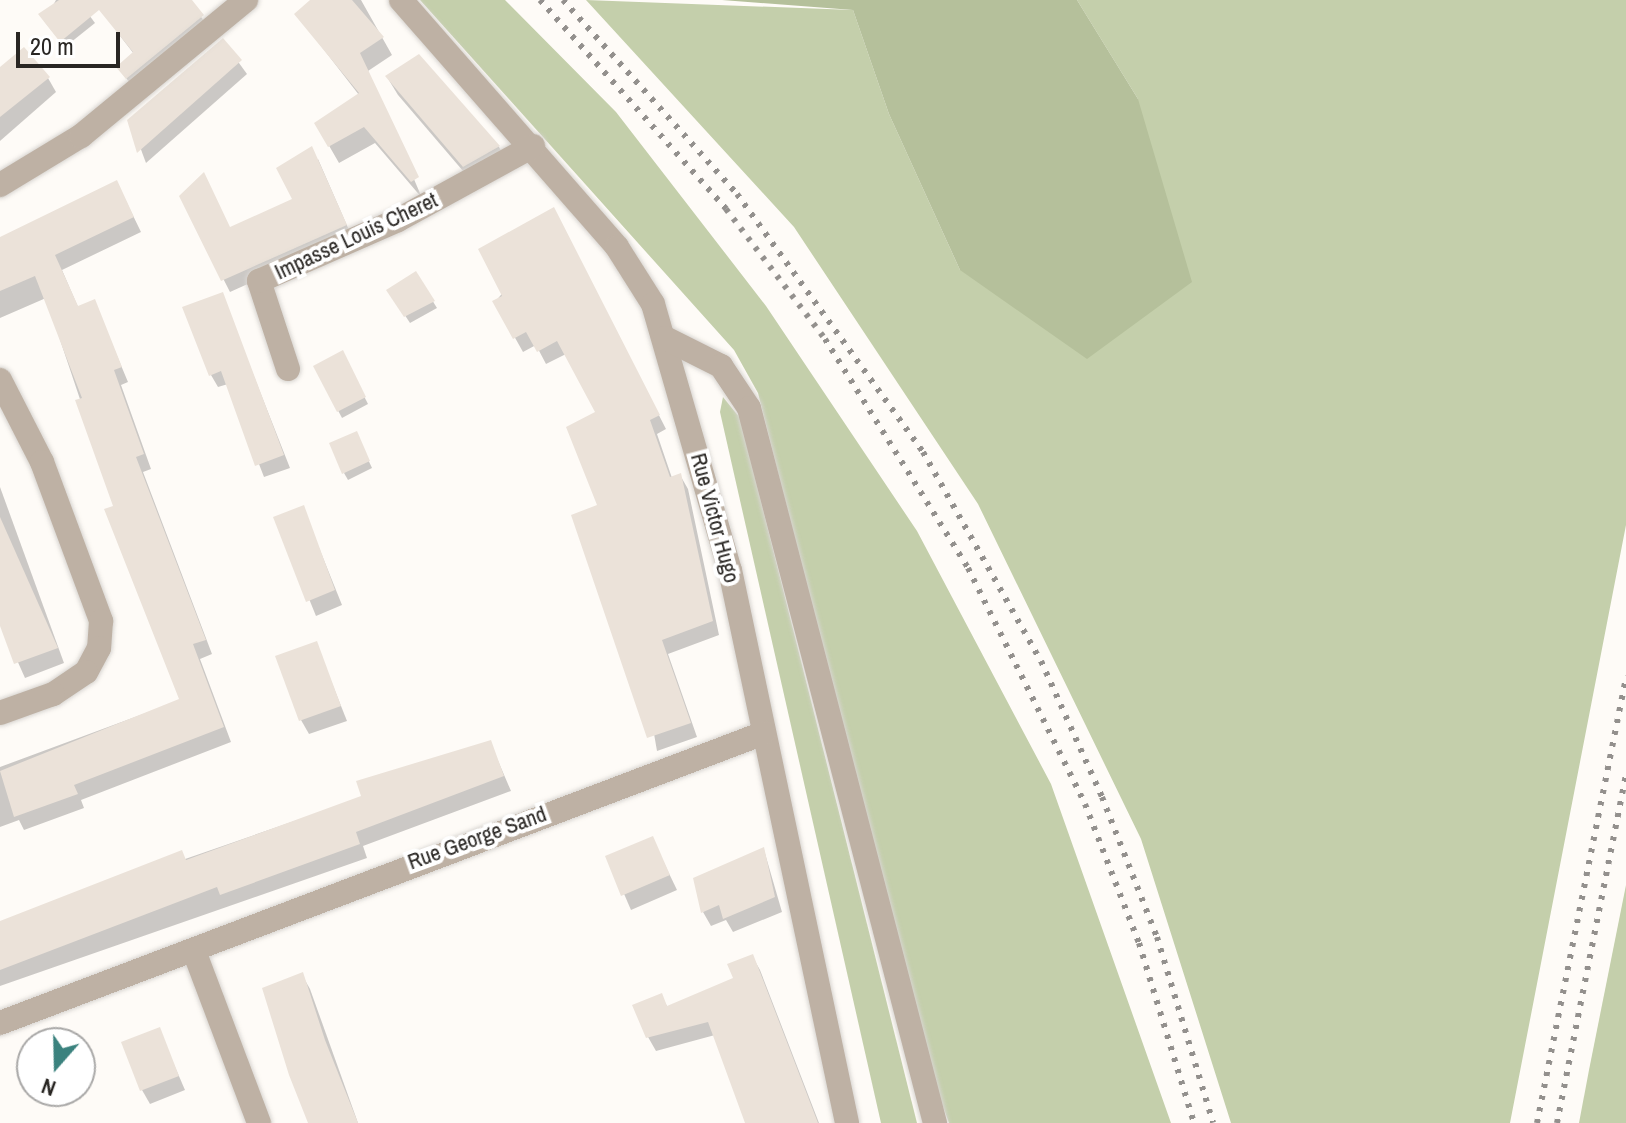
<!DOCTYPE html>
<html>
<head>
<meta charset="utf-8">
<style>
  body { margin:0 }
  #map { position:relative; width:1626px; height:1123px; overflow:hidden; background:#fefbf7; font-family:"Archivo Narrow",sans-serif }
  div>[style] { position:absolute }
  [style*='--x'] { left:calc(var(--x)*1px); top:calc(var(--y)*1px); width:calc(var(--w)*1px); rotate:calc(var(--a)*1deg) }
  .green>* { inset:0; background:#c4cfab }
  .forest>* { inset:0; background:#b5c09b }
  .shadow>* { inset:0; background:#0003 }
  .building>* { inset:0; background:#ebe2d9 }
  .roads { filter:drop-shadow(0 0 2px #d8d5d1) drop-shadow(0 0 2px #d8d5d1) }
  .minor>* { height:24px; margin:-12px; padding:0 12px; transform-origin:12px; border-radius:12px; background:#beb1a4 }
  .rail>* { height:6px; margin-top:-3px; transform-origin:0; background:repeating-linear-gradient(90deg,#93908d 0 4px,transparent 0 12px) }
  span { translate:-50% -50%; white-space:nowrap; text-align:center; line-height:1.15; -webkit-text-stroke:8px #fff; paint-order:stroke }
  .street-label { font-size:22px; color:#292623 }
  .north { position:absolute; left:16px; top:1027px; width:80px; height:80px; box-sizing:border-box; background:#fff; border:2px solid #a9a8a7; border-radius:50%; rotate:200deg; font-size:22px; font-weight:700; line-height:32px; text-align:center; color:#292623 }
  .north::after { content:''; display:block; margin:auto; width:28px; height:36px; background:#3b827e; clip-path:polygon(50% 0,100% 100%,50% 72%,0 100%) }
  .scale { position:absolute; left:16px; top:32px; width:104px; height:36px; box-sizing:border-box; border:4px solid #292623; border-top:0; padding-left:10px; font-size:24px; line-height:28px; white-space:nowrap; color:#292623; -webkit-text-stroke:6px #fff; paint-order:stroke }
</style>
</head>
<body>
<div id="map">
  <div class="green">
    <div style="clip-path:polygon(420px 0,505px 0,616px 112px,766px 306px,917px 531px,1051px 784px,1171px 1123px,949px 1123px,926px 1060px,758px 393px,734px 350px)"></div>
    <div style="clip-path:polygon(586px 0,853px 10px,889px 114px,960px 270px,1138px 99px,1077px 0,1626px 0,1626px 525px,1510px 1123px,1231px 1123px,1141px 839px,978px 504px,794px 227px)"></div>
    <div style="clip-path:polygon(723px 397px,740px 418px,917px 1123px,881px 1123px,720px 412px)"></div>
    <div style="clip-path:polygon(1626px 885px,1626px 1123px,1579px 1123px,1589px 1070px)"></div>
  </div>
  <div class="forest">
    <div style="clip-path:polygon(722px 0,1077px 0,1138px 99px,1192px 282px,1087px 359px,960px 270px,889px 114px,853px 10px)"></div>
  </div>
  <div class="shadow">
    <div style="clip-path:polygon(56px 0,78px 0,95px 23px,65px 47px,44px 21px)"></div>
    <div style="clip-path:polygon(134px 0,189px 0,209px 28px,134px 89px,119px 68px,134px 54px,117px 32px)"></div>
    <div style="clip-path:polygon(313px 0,361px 0,392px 55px,368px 71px,422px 198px,375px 143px,339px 163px,316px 123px,359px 95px,297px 15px)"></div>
    <div style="clip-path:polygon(223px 41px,247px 74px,146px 163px,130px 120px)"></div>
    <div style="clip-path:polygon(419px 57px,499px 147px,509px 165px,475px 185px,398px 95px,387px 77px)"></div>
    <div style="clip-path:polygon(0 69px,48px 78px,56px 92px,0 141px)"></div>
    <div style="clip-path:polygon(318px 159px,352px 237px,230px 292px,181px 196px,230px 229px,295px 200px)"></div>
    <div style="clip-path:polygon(124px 197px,141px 232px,62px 270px,78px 307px,94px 301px,128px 382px,121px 385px,151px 469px,143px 472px,212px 654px,200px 659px,231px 742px,81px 800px,84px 808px,24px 830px,19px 820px,0 827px,0 767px,181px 700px,46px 298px,0 318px,0 239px)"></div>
    <div style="clip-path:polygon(561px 223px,666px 429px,657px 434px,672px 478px,680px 475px,688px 489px,719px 635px,668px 654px,697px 737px,657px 751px,598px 412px,566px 354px,546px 364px,536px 345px,523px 352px,495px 302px)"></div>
    <div style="clip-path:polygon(416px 274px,437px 308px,410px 323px,389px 291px)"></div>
    <div style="clip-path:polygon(222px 295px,290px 468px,264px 477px,228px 384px,218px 387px,211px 375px)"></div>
    <div style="clip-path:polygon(342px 353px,368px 404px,342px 418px,315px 367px)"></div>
    <div style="clip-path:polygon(359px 440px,372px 468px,348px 480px,344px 473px)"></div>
    <div style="clip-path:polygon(0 487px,64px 663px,25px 678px,0 622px)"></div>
    <div style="clip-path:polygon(303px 508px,342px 605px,316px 616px,276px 518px)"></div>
    <div style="clip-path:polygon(316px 643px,347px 721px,309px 734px,301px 720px)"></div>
    <div style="clip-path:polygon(490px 742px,511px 791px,363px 846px,367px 858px,0 986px,0 923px,364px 797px)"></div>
    <div style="clip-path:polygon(652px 838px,677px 890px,631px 910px,608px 857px)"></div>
    <div style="clip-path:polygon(764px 850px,782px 912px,733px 932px,726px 920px,711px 926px,703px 912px)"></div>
    <div style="clip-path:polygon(752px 956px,760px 970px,819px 1123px,747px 1123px,715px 1035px,656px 1051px,648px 1037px,661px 995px,668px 1008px,735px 979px)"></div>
    <div style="clip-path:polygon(302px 975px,310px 989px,358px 1123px,310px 1123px)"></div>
    <div style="clip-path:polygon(159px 1030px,185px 1090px,150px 1104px,142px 1090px)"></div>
  </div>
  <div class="building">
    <div style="clip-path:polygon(59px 0,192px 0,204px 15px,126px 79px,116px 67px,133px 52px,99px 10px,60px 42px,38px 14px)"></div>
    <div style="clip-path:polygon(310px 0,352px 0,384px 37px,360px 53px,419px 177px,411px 182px,364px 127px,328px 147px,314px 123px,359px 93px,294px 14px)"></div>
    <div style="clip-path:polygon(223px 38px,242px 60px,137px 153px,127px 120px)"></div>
    <div style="clip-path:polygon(24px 47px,50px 77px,0 117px,0 67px)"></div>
    <div style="clip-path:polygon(419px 54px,456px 96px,500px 146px,463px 167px,385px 76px)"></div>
    <div style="clip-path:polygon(312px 146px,347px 225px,221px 281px,179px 196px,204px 172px,230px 227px,292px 199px,276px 168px)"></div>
    <div style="clip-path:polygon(117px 180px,134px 217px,55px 255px,78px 306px,95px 299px,122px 367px,114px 370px,144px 454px,136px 457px,206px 640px,193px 644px,224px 727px,74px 785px,78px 794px,14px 817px,0 771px,179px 699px,104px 509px,113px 506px,75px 400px,82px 398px,35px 276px,0 291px,0 237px)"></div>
    <div style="clip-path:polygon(554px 207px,660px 415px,650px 420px,670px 477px,681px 473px,713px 621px,662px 640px,691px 723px,647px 738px,571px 515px,597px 505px,566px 427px,595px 412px,557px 341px,537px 352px,526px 332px,513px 339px,492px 301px,502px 296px,478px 249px)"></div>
    <div style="clip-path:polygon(416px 271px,435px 301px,404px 317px,386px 290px)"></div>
    <div style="clip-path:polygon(223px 292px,284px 455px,255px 466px,221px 371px,209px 376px,182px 307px)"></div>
    <div style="clip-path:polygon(343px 350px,366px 397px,337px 412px,313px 366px)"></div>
    <div style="clip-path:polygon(357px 431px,370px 461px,342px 474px,329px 443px)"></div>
    <div style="clip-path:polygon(304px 505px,335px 590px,306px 602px,273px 517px)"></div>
    <div style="clip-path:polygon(0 517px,58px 648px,14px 664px,0 626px)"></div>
    <div style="clip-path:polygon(317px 641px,341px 706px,299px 721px,275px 656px)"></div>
    <div style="clip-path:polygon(491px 740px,504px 776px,356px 832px,360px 844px,220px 895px,217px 887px,0 970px,0 921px,182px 850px,186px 860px,361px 796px,356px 781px)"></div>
    <div style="clip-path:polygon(653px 836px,670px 875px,621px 896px,605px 856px)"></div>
    <div style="clip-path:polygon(764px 847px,775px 897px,723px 919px,719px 905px,701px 913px,693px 878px)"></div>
    <div style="clip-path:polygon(753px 954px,790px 1050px,818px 1123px,745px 1123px,708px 1022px,646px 1038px,632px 1005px,662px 993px,667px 1006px,733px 978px,727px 964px)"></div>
    <div style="clip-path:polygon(303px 972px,325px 1040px,358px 1123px,308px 1123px,289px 1075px,262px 988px)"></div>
    <div style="clip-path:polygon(160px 1027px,179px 1076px,140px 1091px,121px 1042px)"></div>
  </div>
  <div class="roads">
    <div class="minor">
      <div style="--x:401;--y:0;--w:328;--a:48.8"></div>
      <div style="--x:617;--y:247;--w:67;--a:57.7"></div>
      <div style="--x:653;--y:304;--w:277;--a:73.9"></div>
      <div style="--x:730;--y:570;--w:565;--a:78.05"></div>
      <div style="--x:0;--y:185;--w:95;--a:-31.2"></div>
      <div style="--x:81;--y:136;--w:214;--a:-39.5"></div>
      <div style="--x:665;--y:338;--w:63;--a:26.6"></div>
      <div style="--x:721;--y:366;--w:50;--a:56.3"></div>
      <div style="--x:749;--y:408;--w:739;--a:75.42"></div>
      <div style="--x:288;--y:369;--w:93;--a:-108.2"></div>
      <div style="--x:259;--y:281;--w:152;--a:-23.7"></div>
      <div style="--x:398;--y:220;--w:154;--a:-28.7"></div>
      <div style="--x:0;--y:380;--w:92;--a:62.9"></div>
      <div style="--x:42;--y:462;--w:170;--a:69.6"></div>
      <div style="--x:101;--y:621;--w:27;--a:94"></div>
      <div style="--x:99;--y:648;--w:27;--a:118"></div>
      <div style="--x:86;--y:672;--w:40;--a:146"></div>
      <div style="--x:53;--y:694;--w:56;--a:160.3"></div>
      <div style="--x:194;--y:951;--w:184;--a:69.3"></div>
      <div style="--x:0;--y:1023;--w:817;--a:-20.79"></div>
    </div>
  </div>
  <div class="rail">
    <div style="--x:540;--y:0;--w:280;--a:48.3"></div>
    <div style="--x:726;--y:209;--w:163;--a:52.7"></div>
    <div style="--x:825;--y:339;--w:270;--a:58"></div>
    <div style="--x:968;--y:568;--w:263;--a:63.6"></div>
    <div style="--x:1085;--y:804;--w:149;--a:68.8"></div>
    <div style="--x:1139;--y:943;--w:188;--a:73"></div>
    <div style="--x:563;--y:0;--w:261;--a:48.1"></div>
    <div style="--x:737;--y:194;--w:318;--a:54.2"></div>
    <div style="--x:923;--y:452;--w:240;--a:60.6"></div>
    <div style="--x:1041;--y:661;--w:149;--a:65.8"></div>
    <div style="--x:1102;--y:797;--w:150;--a:68.6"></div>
    <div style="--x:1157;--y:937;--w:194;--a:73.2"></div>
    <div style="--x:1537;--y:1123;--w:456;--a:-78.7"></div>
    <div style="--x:1557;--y:1123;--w:356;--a:-78.8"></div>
  </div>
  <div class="street-label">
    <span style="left:356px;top:236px;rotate:-25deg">Impasse Louis Cheret</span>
    <span style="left:715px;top:518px;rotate:75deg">Rue Victor Hugo</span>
    <span style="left:477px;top:838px;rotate:-20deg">Rue George Sand</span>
  </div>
  <div class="north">N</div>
  <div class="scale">20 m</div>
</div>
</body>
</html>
